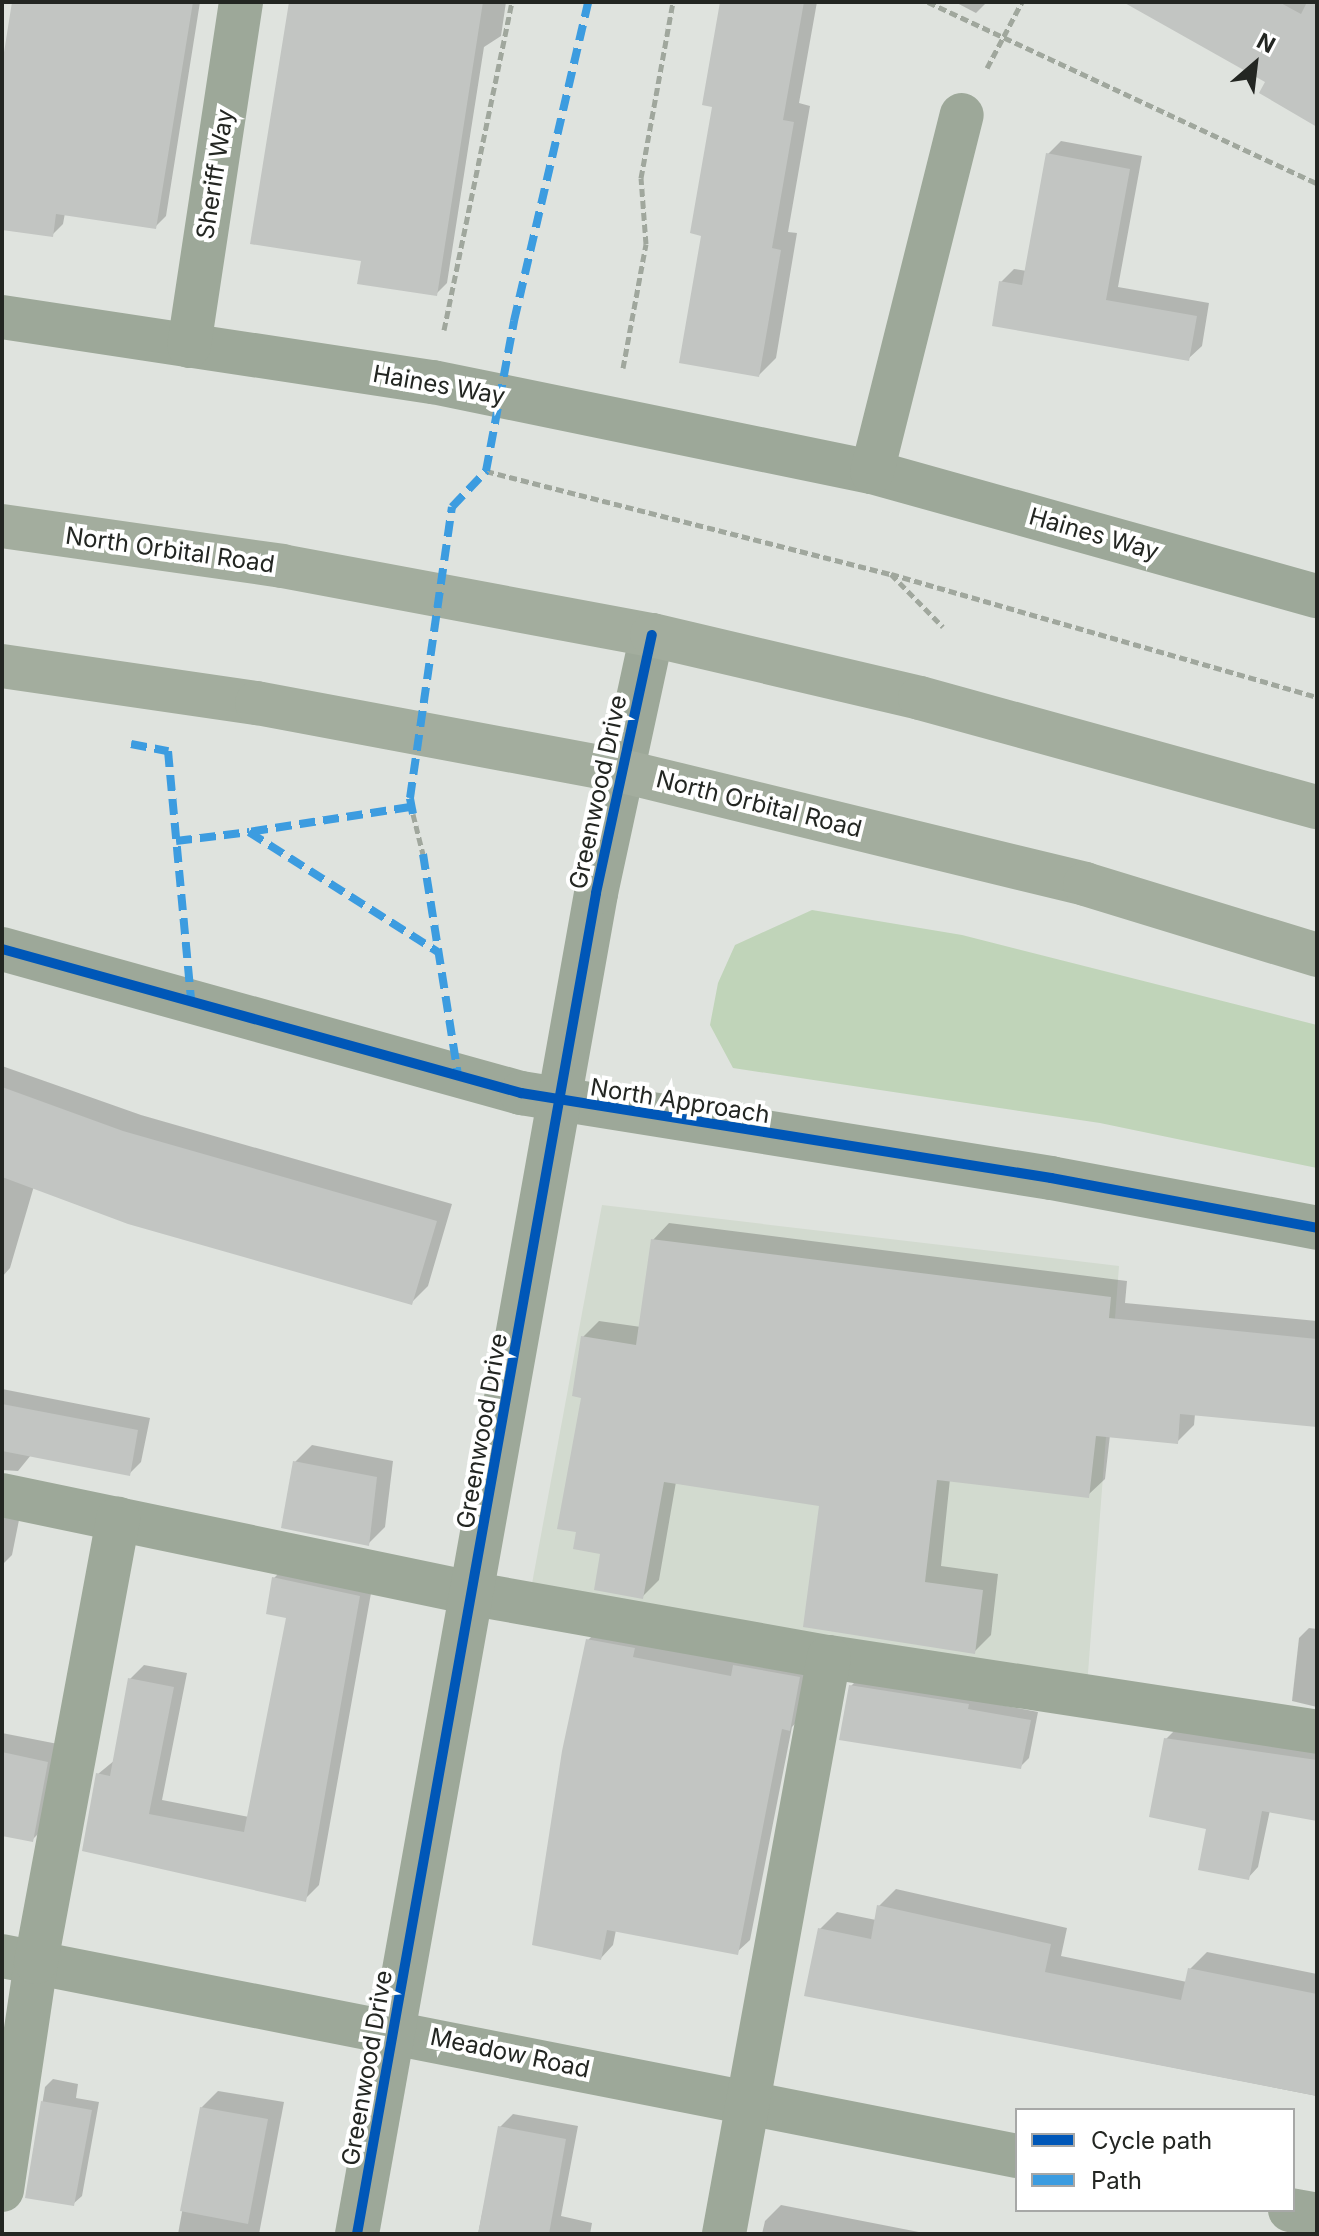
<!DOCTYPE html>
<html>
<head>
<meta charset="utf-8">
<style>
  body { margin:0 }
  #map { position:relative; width:1319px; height:2236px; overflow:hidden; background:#dfe3de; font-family:Inter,sans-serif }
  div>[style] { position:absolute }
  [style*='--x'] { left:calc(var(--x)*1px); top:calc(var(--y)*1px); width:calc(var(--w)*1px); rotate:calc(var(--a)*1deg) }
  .built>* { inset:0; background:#d2dacf }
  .green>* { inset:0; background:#c0d4b9 }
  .shadow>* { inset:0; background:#0003 }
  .building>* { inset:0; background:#c2c5c2 }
  .path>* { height:5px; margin-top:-2.5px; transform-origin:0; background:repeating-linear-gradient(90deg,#a0a79d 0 8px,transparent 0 12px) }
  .minor>* { height:44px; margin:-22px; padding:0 22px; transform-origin:22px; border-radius:22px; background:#9da899 }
  .highway>* { height:44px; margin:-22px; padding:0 22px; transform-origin:22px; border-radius:22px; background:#a3ad9e }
  .quiet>* { height:8px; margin-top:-4px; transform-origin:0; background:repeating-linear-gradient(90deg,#3c9ce0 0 16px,transparent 0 24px) }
  .cycleway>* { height:10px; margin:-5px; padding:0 5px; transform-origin:5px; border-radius:5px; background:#0057b8 }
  span { translate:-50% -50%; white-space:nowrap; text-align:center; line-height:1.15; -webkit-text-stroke:8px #fff; paint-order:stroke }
  .street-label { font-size:24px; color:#232622 }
  .frame { position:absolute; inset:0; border:4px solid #232622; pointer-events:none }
  .legend { position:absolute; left:1015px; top:2108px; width:280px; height:104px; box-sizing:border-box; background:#fff; border:2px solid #a7a8a7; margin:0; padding:10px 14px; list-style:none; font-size:24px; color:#232622 }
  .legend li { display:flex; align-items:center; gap:16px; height:40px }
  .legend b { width:40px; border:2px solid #a7a8a7 }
  .north { position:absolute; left:1215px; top:24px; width:80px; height:80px; -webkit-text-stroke:6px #fff; paint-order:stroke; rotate:28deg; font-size:22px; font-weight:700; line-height:32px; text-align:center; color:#232622 }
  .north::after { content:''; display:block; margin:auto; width:28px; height:36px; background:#232622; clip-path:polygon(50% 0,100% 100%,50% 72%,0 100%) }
</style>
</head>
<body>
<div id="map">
  <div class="built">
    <div style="clip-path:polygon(602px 1205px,1119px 1266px,1087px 1686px,531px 1589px)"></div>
  </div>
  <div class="green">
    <div style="clip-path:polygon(812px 910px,962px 935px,1317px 1025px,1317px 1168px,1100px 1123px,733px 1068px,710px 1025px,718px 983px,735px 945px)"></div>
  </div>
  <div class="shadow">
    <div style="clip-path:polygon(14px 2px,200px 2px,166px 216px,155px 227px,65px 213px,63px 224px,52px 235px,2px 228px,2px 77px)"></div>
    <div style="clip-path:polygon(291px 2px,506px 2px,501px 36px,484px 47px,447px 283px,436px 294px,363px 259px)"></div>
    <div style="clip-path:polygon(722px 2px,817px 2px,799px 103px,810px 106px,788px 232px,797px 233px,776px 358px,759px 375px,703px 234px)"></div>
    <div style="clip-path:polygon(955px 2px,987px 2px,976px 13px)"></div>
    <div style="clip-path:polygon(1135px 2px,1317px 3px,1317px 124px,1267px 81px)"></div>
    <div style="clip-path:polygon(1061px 141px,1142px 156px,1118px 287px,1209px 303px,1202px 346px,1188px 359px,1001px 282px,1014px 269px,1027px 271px,1048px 154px)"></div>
    <div style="clip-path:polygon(2px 1066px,141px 1115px,452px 1204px,428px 1286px,411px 1303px,34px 1186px,10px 1268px,2px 1277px)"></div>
    <div style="clip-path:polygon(669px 1223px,1127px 1281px,1125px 1303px,1317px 1321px,1317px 1425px,1195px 1414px,1194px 1425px,1177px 1442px,1110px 1435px,1105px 1479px,1088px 1495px,950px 1479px,941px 1566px,998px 1574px,991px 1635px,974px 1652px,821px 1505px,676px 1482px,659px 1580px,643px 1596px,603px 1553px,584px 1396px,583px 1337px,599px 1321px,641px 1327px,653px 1240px)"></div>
    <div style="clip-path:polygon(2px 1389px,150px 1418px,141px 1462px,129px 1474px,31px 1455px,18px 1471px,2px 1470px)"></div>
    <div style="clip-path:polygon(312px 1445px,393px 1461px,385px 1527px,368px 1544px,295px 1462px)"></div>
    <div style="clip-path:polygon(2px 1504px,21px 1510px,12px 1555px,2px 1565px)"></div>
    <div style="clip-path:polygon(288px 1564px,373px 1582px,319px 1885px,305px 1899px,87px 1850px,98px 1774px,115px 1760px,130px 1679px,144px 1665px,187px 1673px,162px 1800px,249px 1817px,289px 1616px,274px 1578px)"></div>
    <div style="clip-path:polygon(601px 1628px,811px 1665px,802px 1716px,792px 1727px,750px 1940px,737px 1952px,616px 1930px,613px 1945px,601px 1958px,588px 1640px)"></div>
    <div style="clip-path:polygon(1309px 1628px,1317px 1629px,1317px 1707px,1292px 1701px,1299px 1638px)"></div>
    <div style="clip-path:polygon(859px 1678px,1038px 1712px,1029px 1758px,1020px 1767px,851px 1686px)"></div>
    <div style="clip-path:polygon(1176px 1729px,1317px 1746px,1317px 1818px,1270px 1810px,1258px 1867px,1248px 1878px,1208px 1827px,1166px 1739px)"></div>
    <div style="clip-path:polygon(2px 1733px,63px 1745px,49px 1823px,32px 1840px,2px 1833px)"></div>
    <div style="clip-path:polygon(896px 1889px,1067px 1928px,1061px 1956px,1187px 1982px,1190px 1969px,1207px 1952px,1317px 1974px,1317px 2096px,806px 1995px,820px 1929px,837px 1912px,876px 1920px,879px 1906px)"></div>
    <div style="clip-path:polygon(53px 2079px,78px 2084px,76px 2098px,99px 2102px,82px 2196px,73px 2204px,27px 2196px,45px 2087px)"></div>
    <div style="clip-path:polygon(218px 2091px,284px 2102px,259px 2234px,178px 2234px,201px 2108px)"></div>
    <div style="clip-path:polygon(513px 2114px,578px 2126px,561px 2216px,592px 2223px,590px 2234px,478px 2234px,500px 2127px)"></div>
    <div style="clip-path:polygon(781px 2205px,929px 2234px,762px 2234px,765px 2221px)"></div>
  </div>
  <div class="building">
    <div style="clip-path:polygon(12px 2px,193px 2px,156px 229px,56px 214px,53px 237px,2px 230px,2px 65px)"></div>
    <div style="clip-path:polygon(289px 2px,483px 2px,437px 296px,357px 284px,361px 261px,250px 244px)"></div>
    <div style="clip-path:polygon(720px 2px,804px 2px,783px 120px,794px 122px,772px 248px,781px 250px,759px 377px,679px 363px,701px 236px,690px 233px,712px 107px,702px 105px)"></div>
    <div style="clip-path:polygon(1123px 2px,1279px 2px,1301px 14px,1307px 2px,1317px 2px,1317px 127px,1259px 93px,1265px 82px)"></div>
    <div style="clip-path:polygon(1046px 153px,1130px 169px,1106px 300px,1197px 316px,1189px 361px,992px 326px,999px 281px,1022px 285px)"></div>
    <div style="clip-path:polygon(2px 1087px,123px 1131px,437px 1221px,412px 1305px,128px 1224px,2px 1177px)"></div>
    <div style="clip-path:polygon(651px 1239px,1111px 1297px,1109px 1318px,1317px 1339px,1317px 1427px,1180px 1414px,1178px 1444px,1096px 1436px,1089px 1498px,937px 1480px,925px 1582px,983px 1590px,975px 1654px,803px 1627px,819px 1506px,664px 1482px,643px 1599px,594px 1590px,600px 1554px,573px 1549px,576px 1532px,557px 1529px,581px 1398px,572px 1396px,581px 1336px,636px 1345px)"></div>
    <div style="clip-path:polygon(2px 1404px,138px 1430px,130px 1476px,2px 1451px)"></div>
    <div style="clip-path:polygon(293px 1461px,377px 1477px,369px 1546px,281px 1528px)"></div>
    <div style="clip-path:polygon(272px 1577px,360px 1596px,306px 1902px,82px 1851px,96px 1773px,110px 1776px,128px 1678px,174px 1687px,149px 1814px,244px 1832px,286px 1618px,266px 1614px)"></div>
    <div style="clip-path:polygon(586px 1639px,635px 1648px,633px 1657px,731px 1676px,733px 1665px,800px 1677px,790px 1731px,782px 1729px,738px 1955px,607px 1930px,601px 1960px,532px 1945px,562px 1751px)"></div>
    <div style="clip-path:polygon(849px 1685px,969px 1704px,968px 1709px,1031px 1720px,1021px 1769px,839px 1740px)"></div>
    <div style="clip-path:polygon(1164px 1738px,1317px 1760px,1317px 1821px,1262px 1811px,1249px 1880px,1198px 1870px,1206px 1829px,1149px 1817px)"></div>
    <div style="clip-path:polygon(2px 1752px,48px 1762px,33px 1842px,2px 1836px)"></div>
    <div style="clip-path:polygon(877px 1905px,1051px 1944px,1045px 1972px,1181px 2000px,1188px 1968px,1317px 1994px,1317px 2096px,804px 1996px,818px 1928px,871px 1939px)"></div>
    <div style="clip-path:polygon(41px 2101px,92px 2110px,74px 2206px,25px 2198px)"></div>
    <div style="clip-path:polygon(200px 2107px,268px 2119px,248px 2224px,180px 2211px)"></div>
    <div style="clip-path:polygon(498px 2126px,566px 2139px,549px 2234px,478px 2234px)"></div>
  </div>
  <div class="path">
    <div style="--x:928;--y:2;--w:429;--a:25"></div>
    <div style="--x:987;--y:68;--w:75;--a:-62.1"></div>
    <div style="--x:444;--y:330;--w:335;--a:-78.3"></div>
    <div style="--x:623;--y:368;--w:126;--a:-79.5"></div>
    <div style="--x:646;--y:244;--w:66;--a:-94.3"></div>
    <div style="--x:641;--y:178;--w:179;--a:-79.7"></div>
    <div style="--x:486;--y:471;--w:418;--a:14.3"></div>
    <div style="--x:891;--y:574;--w:74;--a:45.5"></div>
    <div style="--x:891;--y:574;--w:443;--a:16.1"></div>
    <div style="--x:413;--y:814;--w:41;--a:76"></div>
  </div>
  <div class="minor">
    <div style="--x:2;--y:317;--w:436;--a:8.6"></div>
    <div style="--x:433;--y:382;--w:448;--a:11.6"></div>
    <div style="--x:872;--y:472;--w:462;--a:15.6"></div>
    <div style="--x:189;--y:346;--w:348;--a:-81.4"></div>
    <div style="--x:872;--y:472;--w:368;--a:-75.9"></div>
    <div style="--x:2;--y:949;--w:539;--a:15.51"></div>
    <div style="--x:521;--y:1093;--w:537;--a:9.11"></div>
    <div style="--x:1051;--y:1178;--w:271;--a:10.6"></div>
    <div style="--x:2;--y:1495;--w:482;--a:11.8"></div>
    <div style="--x:474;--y:1594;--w:361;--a:10.1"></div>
    <div style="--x:829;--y:1657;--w:494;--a:8.7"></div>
    <div style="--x:2;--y:1956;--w:1035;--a:11.15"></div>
    <div style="--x:2;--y:2190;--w:231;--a:-81.5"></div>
    <div style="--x:36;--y:1962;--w:451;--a:-79.5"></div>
    <div style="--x:1290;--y:2210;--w:27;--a:10"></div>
    <div style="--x:357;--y:2234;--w:1362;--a:-79.89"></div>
    <div style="--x:596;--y:893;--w:264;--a:-77.8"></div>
    <div style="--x:724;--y:2234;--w:586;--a:-79.69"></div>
  </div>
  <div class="highway">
    <div style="--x:2;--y:526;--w:283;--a:8.1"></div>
    <div style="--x:282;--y:566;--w:376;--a:10.6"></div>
    <div style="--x:652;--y:635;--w:275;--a:13.2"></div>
    <div style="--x:920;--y:698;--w:412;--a:15.4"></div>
    <div style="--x:2;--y:666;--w:258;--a:8.3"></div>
    <div style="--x:257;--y:703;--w:371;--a:10.6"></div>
    <div style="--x:622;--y:771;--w:477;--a:13.7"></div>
    <div style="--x:1085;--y:884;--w:243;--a:17"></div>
  </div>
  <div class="quiet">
    <div style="--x:131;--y:744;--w:38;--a:11"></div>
    <div style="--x:168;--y:751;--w:251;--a:84.7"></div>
    <div style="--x:410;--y:807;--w:163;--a:171.2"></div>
    <div style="--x:249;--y:832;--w:224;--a:32.4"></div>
    <div style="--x:413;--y:814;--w:16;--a:-101"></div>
    <div style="--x:410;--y:798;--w:294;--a:-81.8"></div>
    <div style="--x:452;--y:507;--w:50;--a:-46.6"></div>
    <div style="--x:486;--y:471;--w:153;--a:-79.4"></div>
    <div style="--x:514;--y:321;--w:327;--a:-76.9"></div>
    <div style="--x:176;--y:841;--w:74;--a:-7"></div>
    <div style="--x:423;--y:854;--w:225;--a:81"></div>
  </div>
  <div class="cycleway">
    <div style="--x:2;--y:949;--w:539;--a:15.51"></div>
    <div style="--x:521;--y:1093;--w:537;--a:9.11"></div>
    <div style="--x:1051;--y:1178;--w:271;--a:10.6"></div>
    <div style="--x:357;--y:2234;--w:1362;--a:-79.89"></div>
    <div style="--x:596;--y:893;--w:264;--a:-77.8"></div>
  </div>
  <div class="street-label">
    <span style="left:215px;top:174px;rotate:-81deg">Sheriff Way</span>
    <span style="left:439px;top:385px;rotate:10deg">Haines Way</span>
    <span style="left:1094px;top:534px;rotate:16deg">Haines Way</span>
    <span style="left:170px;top:550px;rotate:8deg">North Orbital Road</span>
    <span style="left:598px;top:792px;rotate:-78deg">Greenwood Drive</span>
    <span style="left:759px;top:804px;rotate:14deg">North Orbital Road</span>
    <span style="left:680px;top:1101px;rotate:9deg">North Approach</span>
    <span style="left:482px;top:1431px;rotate:-80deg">Greenwood Drive</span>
    <span style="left:510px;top:2053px;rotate:12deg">Meadow Road</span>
    <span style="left:367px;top:2068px;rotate:-80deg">Greenwood Drive</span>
  </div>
  <div class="frame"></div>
  <ul class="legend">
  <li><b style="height:10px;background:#0057b8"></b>Cycle path</li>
  <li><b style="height:10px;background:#3c9ce0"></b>Path</li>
  </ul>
  <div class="north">N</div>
</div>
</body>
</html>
